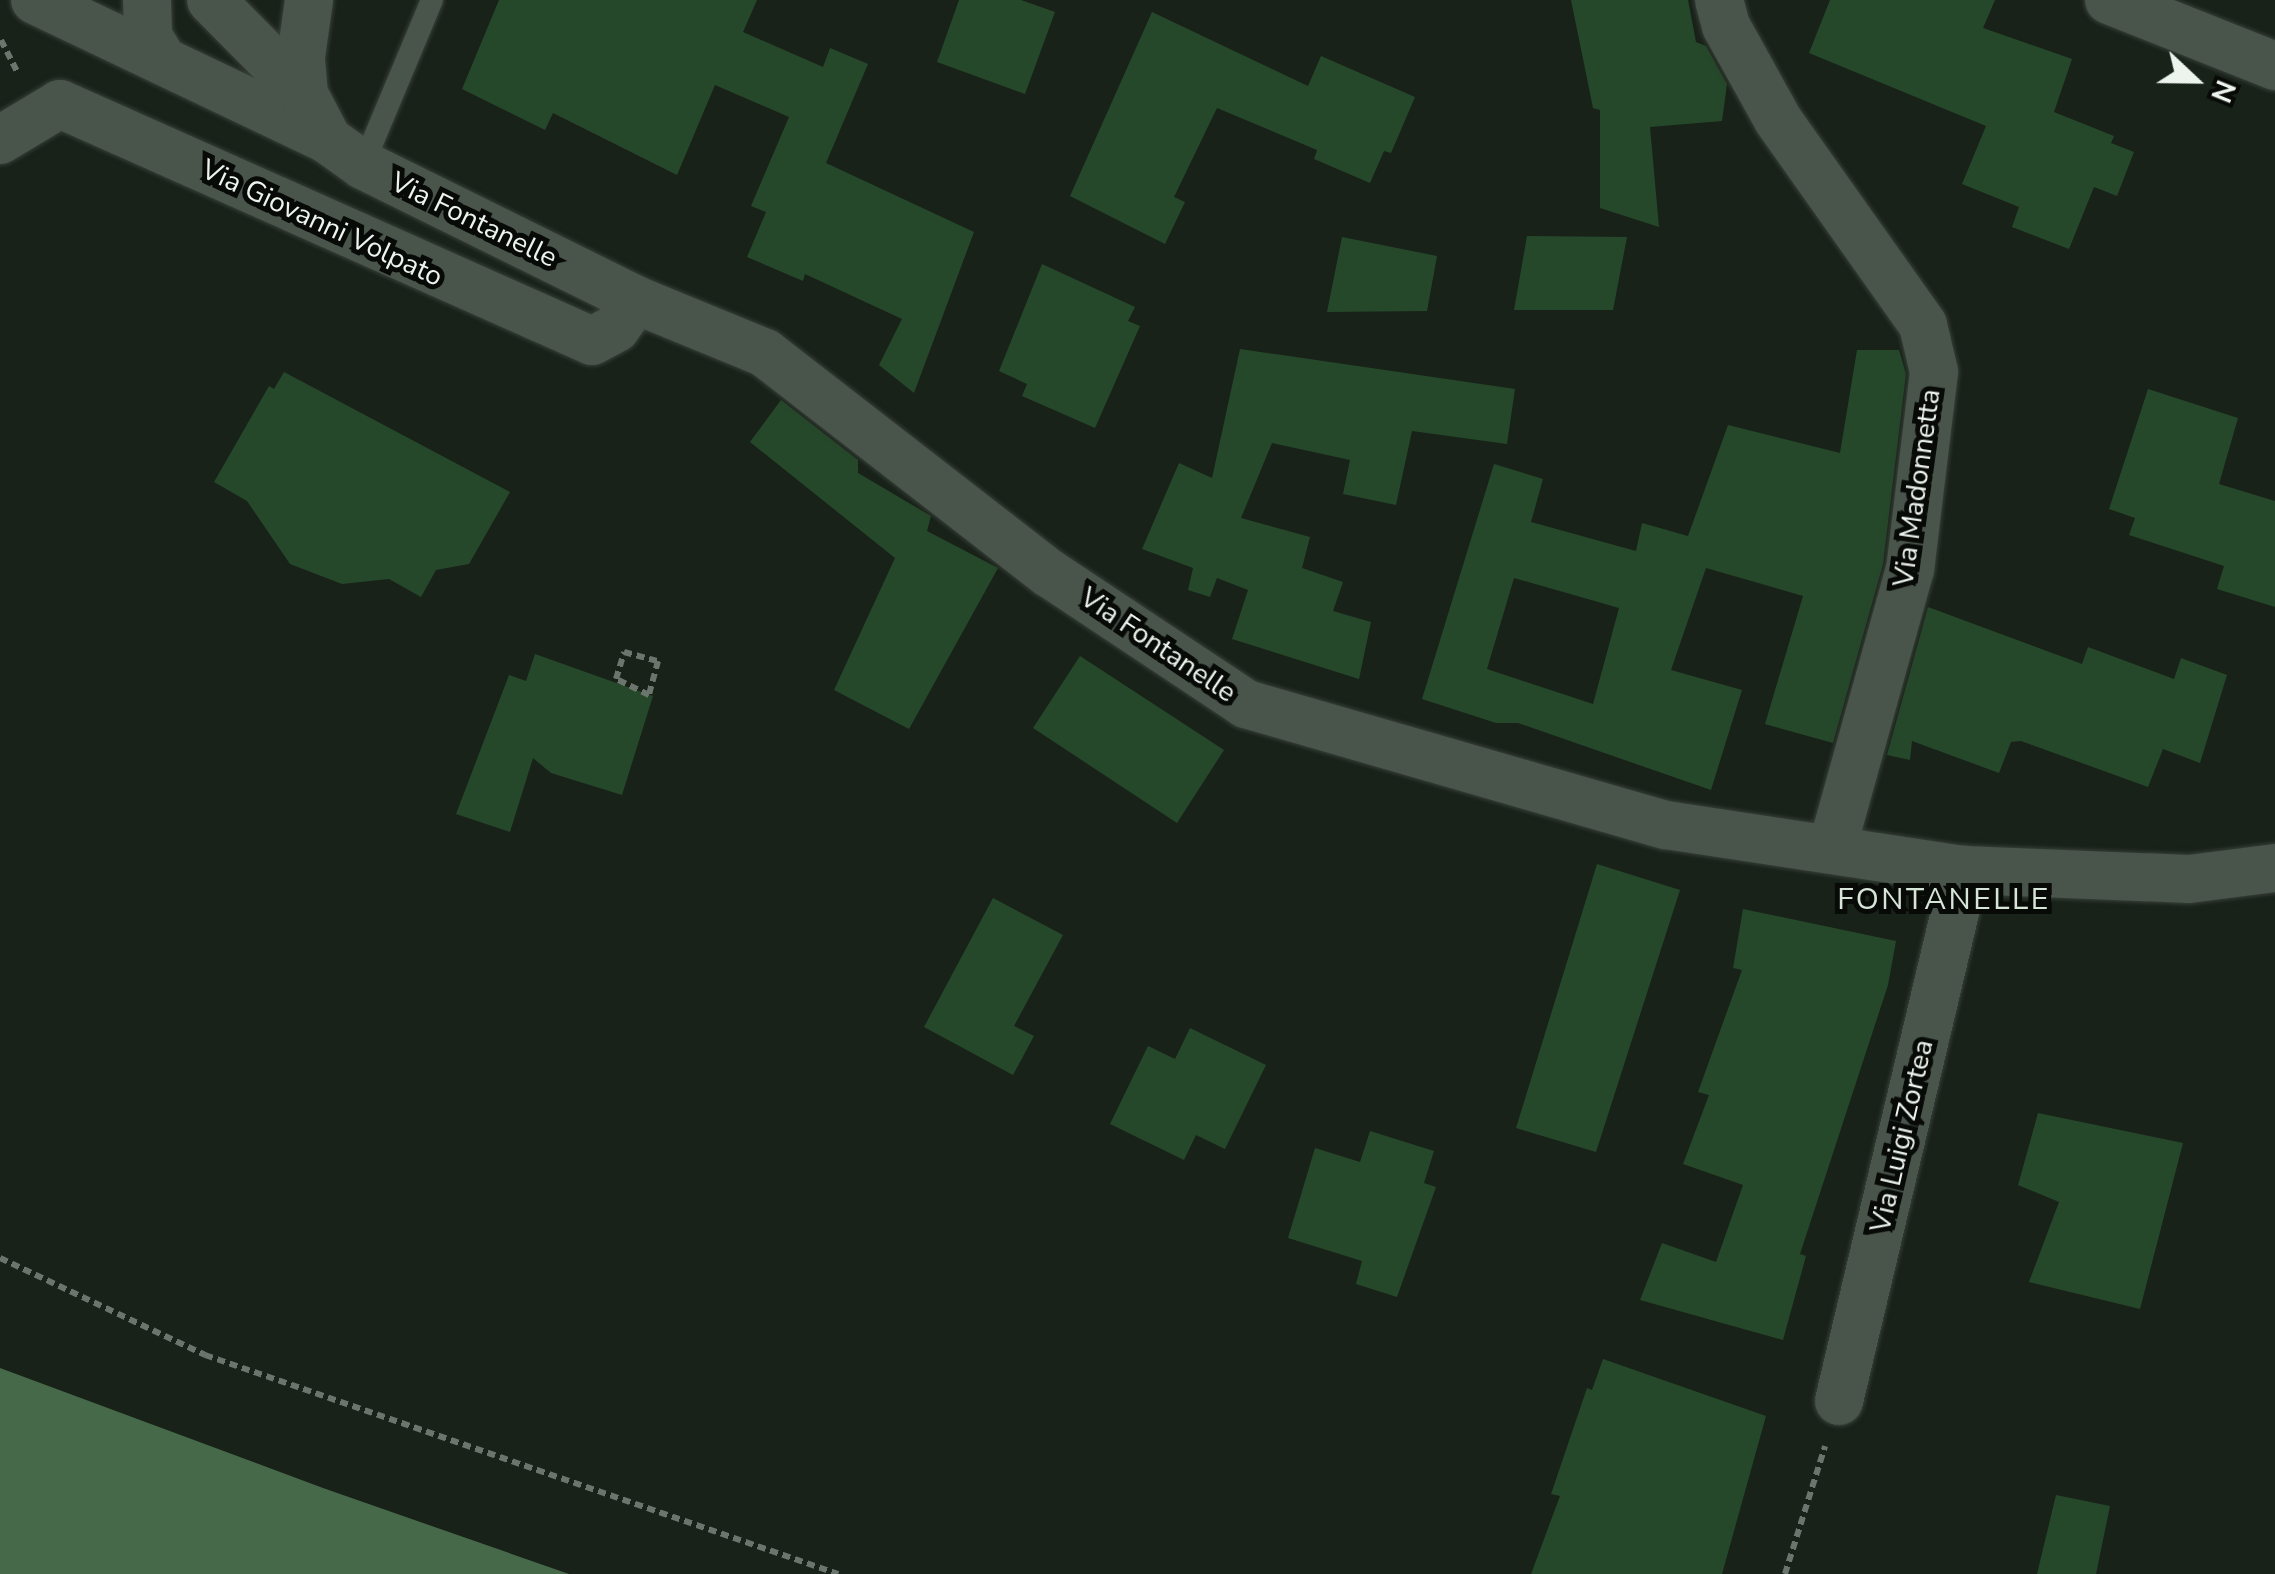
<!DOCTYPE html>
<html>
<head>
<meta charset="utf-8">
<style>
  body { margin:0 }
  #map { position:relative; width:2275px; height:1574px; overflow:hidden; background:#182219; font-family:"Nunito Sans",sans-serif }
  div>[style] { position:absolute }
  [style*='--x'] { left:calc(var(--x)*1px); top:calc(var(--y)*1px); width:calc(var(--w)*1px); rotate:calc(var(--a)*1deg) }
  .water>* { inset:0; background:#466949 }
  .building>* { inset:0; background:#26482a }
  .path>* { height:6px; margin-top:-3px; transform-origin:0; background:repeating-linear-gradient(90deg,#6c756d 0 8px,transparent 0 13px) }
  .roads { filter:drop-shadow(0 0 2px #373f38) drop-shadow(0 0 2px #373f38) }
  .lane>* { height:22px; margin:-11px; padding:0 11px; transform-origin:11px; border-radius:11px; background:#49544a }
  .street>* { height:48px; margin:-24px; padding:0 24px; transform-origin:24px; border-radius:24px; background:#49544a }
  span { translate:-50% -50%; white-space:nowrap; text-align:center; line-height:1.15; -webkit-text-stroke:10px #070a07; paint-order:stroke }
  .street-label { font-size:28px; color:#edf4ed }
  .neighbourhood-label { font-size:30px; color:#d7e4d8; letter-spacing:2.5px }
  .north { position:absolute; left:2145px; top:30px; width:100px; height:100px; -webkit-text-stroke:8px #070a07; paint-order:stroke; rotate:112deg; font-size:28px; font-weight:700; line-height:40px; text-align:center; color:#edf4ed }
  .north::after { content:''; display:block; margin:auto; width:35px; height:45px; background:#edf4ed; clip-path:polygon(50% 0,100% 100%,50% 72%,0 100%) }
</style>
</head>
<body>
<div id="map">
  <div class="water">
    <div style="clip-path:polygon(0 1368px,323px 1488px,569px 1574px,0 1574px)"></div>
  </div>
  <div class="building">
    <div style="clip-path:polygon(499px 0,757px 0,743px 32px,823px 67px,830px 48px,868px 64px,826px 163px,974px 232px,914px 393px,879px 365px,902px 319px,805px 274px,803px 281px,747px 257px,766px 212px,751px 206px,789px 117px,715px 85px,677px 175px,553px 113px,545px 130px,462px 89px)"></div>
    <div style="clip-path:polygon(959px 0,1021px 0,1055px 12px,1025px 94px,937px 62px)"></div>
    <div style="clip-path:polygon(1571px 0,1688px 0,1696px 42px,1706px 46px,1727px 84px,1722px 121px,1650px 127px,1659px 227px,1600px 208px,1600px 110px,1593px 108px)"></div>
    <div style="clip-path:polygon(1830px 0,1995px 0,1983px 28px,2072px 59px,2054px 112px,2114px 136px,2111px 143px,2134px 152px,2117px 196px,2094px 187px,2069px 249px,2012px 227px,2019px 207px,1962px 184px,1986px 126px,1809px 53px)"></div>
    <div style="clip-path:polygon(1152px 12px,1308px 86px,1321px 56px,1415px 97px,1391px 153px,1384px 151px,1370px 183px,1314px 159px,1317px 150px,1217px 108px,1174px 197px,1185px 202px,1165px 244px,1070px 196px)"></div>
    <div style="clip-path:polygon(1527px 236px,1627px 237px,1613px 310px,1514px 310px)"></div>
    <div style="clip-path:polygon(1342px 237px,1437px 256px,1427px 311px,1327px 312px)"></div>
    <div style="clip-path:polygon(1042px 264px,1135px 307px,1128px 321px,1140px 326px,1095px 428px,1022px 396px,1027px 384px,999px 371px)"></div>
    <div style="clip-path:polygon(1240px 349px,1515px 389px,1507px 444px,1412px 431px,1396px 505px,1343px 494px,1350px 460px,1272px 443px,1241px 518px,1310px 537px,1302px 568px,1343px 582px,1333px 611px,1371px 622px,1359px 679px,1232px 639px,1248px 590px,1217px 578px,1210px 597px,1188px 590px,1193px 568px,1142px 549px,1179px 463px,1212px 478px)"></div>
    <div style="clip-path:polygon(evenodd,1857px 350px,1899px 350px,1906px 374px,1883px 564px,1833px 743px,1765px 724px,1803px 596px,1706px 568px,1671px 670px,1742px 690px,1711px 790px,1518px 723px,1496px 723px,1422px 699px,1494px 464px,1543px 479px,1531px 522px,1636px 551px,1642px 523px,1688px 536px,1728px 425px,1840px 453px,1857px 350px,1514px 578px,1619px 608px,1593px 704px,1487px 669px,1514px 578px)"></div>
    <div style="clip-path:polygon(284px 372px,510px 492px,469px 564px,436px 570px,421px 597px,389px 579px,342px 584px,290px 564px,247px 501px,214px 482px,269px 386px,274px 389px)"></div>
    <div style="clip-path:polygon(2148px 389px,2238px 418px,2219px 484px,2275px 501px,2275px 607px,2217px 589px,2224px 566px,2129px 535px,2135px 518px,2109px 509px)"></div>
    <div style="clip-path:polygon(781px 400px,858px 460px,858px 473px,931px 516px,927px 531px,998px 568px,909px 729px,834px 690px,895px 558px,750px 442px)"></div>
    <div style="clip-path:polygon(1928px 607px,2082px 664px,2088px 647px,2174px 679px,2181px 658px,2227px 675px,2200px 763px,2163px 749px,2148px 787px,2021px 741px,2011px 742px,1999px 773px,1912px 741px,1910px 760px,1887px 755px)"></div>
    <div style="clip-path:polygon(535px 654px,653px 696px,622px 795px,551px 773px,533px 758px,510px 832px,456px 814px,509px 675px,526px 681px)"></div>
    <div style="clip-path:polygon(1080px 656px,1224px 750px,1177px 823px,1033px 728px)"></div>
    <div style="clip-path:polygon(1597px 864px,1680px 890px,1596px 1152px,1516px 1128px)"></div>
    <div style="clip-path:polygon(993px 898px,1063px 935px,1014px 1026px,1034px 1036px,1013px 1075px,924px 1027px)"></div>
    <div style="clip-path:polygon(1743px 909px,1896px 941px,1888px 985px,1800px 1254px,1806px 1256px,1783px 1340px,1640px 1300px,1662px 1243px,1716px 1262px,1743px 1185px,1683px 1164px,1709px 1095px,1698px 1092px,1742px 970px,1733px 968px)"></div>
    <div style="clip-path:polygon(1190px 1028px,1266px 1065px,1225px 1149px,1196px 1135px,1184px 1160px,1110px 1124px,1148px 1046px,1175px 1059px)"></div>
    <div style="clip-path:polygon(2038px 1113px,2183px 1143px,2140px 1309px,2029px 1282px,2059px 1202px,2018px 1185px)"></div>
    <div style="clip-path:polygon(1370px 1131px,1434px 1151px,1424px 1183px,1436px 1187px,1397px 1297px,1356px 1284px,1362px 1261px,1288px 1238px,1315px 1148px,1360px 1162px)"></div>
    <div style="clip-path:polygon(1603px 1359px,1766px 1416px,1722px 1574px,1531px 1574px,1560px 1496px,1551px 1494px,1587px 1388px,1592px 1390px)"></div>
    <div style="clip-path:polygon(2056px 1495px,2110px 1506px,2096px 1574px,2037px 1574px)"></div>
  </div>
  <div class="path">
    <div style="--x:1;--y:40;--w:37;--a:63"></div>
    <div style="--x:624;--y:652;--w:35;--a:15"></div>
    <div style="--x:658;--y:661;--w:35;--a:105"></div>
    <div style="--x:649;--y:695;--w:37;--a:-154"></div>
    <div style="--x:616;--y:679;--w:28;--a:-73"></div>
    <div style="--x:0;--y:1258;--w:227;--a:25.3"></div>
    <div style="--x:205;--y:1355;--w:670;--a:19.08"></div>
    <div style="--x:1785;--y:1574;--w:134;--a:-72.6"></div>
  </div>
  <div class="roads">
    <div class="lane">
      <div style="--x:363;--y:165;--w:179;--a:-67.3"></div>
    </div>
    <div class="street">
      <div style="--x:35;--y:0;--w:325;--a:25.5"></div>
      <div style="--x:328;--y:140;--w:43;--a:35.5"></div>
      <div style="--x:363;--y:165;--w:305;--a:26.3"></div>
      <div style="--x:636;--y:300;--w:139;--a:22.3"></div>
      <div style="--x:765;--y:353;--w:359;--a:37.8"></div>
      <div style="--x:1049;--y:573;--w:237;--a:33.6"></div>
      <div style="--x:1246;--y:704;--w:437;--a:16.1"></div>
      <div style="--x:1666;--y:825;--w:302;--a:8.6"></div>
      <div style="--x:1965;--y:870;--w:224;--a:2.3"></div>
      <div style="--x:2189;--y:879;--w:87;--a:-7.3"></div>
      <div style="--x:147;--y:0;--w:36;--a:88"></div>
      <div style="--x:148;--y:36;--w:29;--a:59"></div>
      <div style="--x:211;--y:0;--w:132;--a:45.3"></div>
      <div style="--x:304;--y:94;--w:52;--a:62.4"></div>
      <div style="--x:1719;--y:0;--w:27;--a:75"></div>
      <div style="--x:1726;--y:26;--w:107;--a:61"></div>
      <div style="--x:1778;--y:120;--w:251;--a:54.7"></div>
      <div style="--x:1923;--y:325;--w:48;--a:76.8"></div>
      <div style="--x:1934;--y:372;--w:198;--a:96.9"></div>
      <div style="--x:1910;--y:569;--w:290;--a:105.6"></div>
      <div style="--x:2109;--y:0;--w:179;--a:21.7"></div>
      <div style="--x:304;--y:94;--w:37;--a:-95"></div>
      <div style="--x:301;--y:57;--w:58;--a:-82"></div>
      <div style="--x:0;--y:140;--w:70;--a:-31"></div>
      <div style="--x:60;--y:104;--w:582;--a:24.01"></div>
      <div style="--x:592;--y:341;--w:27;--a:-28"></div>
      <div style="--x:616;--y:328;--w:34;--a:-54"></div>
      <div style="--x:1839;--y:1401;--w:546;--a:-76.65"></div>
    </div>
  </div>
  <div class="street-label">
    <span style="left:474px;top:220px;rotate:26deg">Via Fontanelle</span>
    <span style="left:322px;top:223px;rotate:25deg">Via Giovanni Volpato</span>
    <span style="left:1917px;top:488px;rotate:-82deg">Via Madonnetta</span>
    <span style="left:1158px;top:645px;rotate:34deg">Via Fontanelle</span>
    <span style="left:1902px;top:1136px;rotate:-77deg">Via Luigi Zortea</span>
  </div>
  <div class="neighbourhood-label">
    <span style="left:1944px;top:900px">FONTANELLE</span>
  </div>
  <div class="north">N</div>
</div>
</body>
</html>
